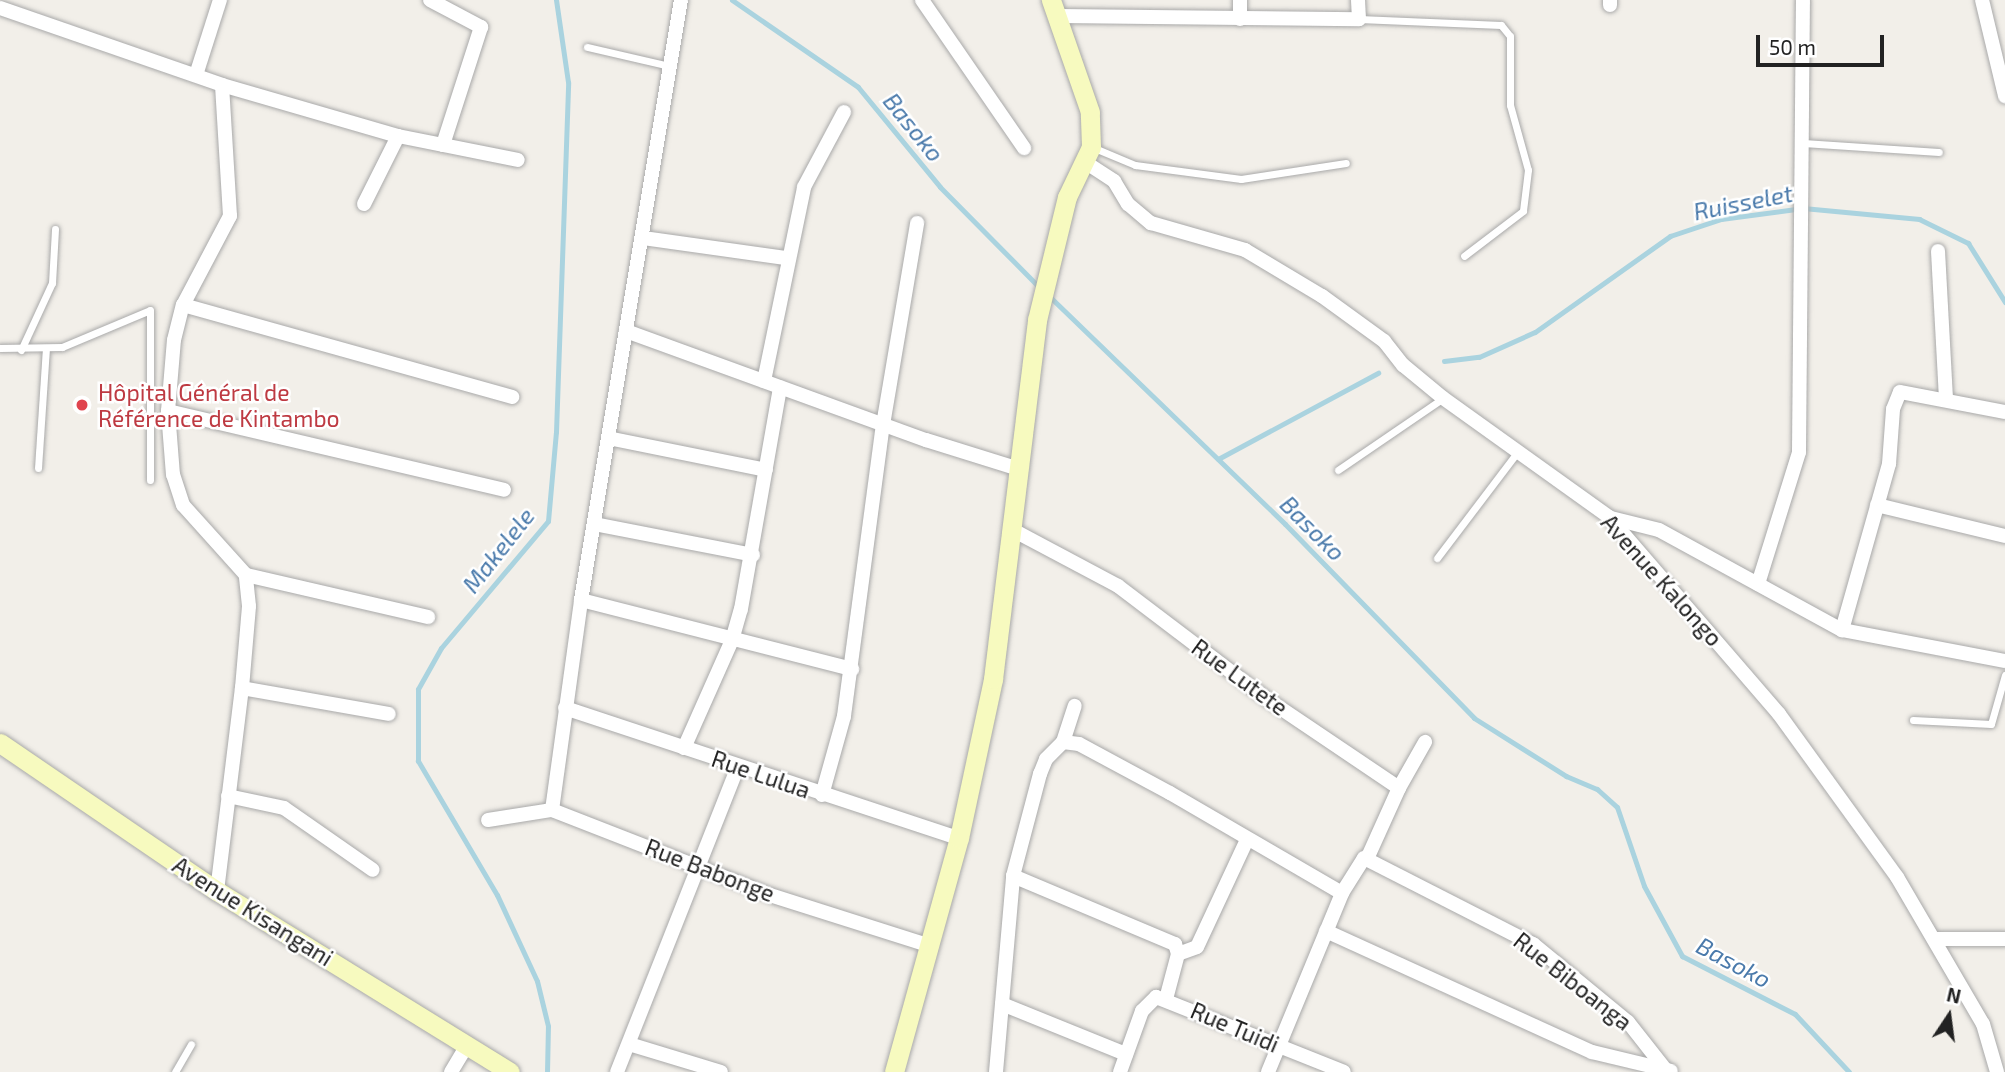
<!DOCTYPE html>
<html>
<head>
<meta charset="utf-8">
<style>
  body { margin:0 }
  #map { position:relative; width:2005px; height:1072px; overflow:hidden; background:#f2efe9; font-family:"Exo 2",sans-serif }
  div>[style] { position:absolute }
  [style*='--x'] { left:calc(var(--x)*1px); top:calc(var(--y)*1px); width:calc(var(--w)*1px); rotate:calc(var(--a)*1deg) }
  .stream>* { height:5px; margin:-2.5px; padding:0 2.5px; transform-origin:2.5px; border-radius:2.5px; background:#aad3df }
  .roads { filter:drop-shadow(0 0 2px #a9a9a9) drop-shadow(0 0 2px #a9a9a9) }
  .lane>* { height:7px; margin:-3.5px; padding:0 3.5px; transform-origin:3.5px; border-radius:3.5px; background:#fff }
  .street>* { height:14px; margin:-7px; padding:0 7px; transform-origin:7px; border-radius:7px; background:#fff }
  .secondary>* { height:19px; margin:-9.5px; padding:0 9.5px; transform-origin:9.5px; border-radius:9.5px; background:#f7fabf }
  .dots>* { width:19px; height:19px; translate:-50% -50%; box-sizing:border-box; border:4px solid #fff; border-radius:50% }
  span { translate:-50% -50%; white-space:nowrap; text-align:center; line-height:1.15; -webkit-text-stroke:5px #fff; paint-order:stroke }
  .health-label { font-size:23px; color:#be3a42 }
  .left { translate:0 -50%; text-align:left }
  .street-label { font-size:23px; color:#222 }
  .water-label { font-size:24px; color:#4a7aab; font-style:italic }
  .north { position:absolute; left:1914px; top:981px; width:70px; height:70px; -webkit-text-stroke:5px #fff; paint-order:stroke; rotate:13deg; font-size:19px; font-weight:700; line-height:28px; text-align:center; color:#222 }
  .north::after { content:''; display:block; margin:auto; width:24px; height:32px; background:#222; clip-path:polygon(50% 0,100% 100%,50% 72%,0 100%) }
  .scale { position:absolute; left:1756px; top:35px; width:128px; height:32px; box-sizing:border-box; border:4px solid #222; border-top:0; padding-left:9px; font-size:21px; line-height:24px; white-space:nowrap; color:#222; -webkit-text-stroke:5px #fff; paint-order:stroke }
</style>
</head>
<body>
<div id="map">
  <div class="stream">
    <div style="--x:732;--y:0;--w:153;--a:34.6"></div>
    <div style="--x:858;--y:87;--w:129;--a:50.6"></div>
    <div style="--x:940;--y:187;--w:141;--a:45.3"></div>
    <div style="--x:1049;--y:296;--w:328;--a:44"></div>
    <div style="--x:1285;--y:524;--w:271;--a:45.7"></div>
    <div style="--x:1474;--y:718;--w:109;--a:32.2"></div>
    <div style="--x:1566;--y:776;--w:34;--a:23"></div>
    <div style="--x:1597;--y:789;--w:27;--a:42"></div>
    <div style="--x:1617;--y:807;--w:83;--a:71.1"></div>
    <div style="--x:1644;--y:886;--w:80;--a:61.5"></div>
    <div style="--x:1682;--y:956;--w:127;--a:27.2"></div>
    <div style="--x:1795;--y:1014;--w:79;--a:47"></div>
    <div style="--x:1444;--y:361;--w:35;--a:-7"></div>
    <div style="--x:1479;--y:357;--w:61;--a:-24.1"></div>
    <div style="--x:1535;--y:332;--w:166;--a:-35.4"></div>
    <div style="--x:1670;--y:236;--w:54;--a:-18.4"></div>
    <div style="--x:1721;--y:219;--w:83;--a:-7.6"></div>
    <div style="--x:1803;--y:208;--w:117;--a:5.4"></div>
    <div style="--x:1919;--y:219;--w:55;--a:26.1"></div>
    <div style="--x:1968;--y:243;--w:70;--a:57.9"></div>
    <div style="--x:1218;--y:459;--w:182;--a:-28.3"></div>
    <div style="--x:547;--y:1072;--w:46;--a:-88.8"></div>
    <div style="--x:548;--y:1026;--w:46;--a:-103.7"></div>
    <div style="--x:537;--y:981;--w:95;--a:-114.9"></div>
    <div style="--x:497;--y:895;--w:156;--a:-120.5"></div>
    <div style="--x:418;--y:761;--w:72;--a:-90"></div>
    <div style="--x:418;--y:689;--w:47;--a:-60.7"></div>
    <div style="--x:441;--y:648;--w:166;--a:-49.9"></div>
    <div style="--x:548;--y:521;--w:89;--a:-84.9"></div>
    <div style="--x:556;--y:432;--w:350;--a:-88"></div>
    <div style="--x:568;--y:82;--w:83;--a:-98.3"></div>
  </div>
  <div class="roads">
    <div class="lane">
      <div style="--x:1359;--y:19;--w:142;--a:2.4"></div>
      <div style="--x:1501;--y:25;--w:14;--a:51"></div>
      <div style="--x:1510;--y:36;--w:69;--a:90"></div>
      <div style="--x:1510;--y:105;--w:67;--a:74.5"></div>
      <div style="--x:1528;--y:170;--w:41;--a:97"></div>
      <div style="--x:1523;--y:211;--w:74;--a:142.7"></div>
      <div style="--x:587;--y:47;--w:84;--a:13"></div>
      <div style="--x:1803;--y:143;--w:136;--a:3.8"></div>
      <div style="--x:1092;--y:147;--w:47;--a:22.7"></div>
      <div style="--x:1135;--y:165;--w:107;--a:7.5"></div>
      <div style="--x:1241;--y:179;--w:106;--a:-8.7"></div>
      <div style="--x:0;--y:348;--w:62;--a:-0.9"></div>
      <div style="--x:62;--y:347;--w:95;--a:-22.8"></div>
      <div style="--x:150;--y:310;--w:170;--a:90"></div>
      <div style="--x:21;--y:350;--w:74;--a:-65.2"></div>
      <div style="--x:52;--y:283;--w:54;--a:-86.8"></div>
      <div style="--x:38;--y:468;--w:120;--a:-86.2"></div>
      <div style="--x:1338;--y:470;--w:127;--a:-34.4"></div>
      <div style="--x:1437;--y:558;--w:136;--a:-52.8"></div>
      <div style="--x:1913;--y:720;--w:78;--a:2.9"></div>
      <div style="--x:1991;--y:724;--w:51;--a:-74.1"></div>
      <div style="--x:175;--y:1072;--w:32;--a:-60"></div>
    </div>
    <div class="street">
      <div style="--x:430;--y:0;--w:58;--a:27.9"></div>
      <div style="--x:481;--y:27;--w:124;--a:107.9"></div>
      <div style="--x:922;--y:0;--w:180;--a:55.4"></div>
      <div style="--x:1240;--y:0;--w:19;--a:90"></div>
      <div style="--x:1982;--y:0;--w:99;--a:76.5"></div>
      <div style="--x:1610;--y:5;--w:5;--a:-90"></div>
      <div style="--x:0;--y:8;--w:235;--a:19.1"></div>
      <div style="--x:222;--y:85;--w:183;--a:16.2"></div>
      <div style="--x:398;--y:136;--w:122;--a:11.3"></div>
      <div style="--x:1059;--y:16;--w:300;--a:0.6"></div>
      <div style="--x:1359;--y:19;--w:19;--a:-93"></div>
      <div style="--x:196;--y:75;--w:79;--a:-72.3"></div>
      <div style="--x:1085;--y:162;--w:35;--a:33"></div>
      <div style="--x:1114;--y:181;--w:27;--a:59"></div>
      <div style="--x:1128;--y:204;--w:30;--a:40"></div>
      <div style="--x:1151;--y:223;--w:98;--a:16"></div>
      <div style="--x:1245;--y:250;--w:90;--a:30.9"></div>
      <div style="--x:1322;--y:296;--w:77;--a:36"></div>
      <div style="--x:1384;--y:341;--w:31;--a:52"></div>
      <div style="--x:1403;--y:365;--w:52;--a:39.5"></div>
      <div style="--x:1443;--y:398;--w:204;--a:35.6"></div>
      <div style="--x:1609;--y:517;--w:260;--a:49.2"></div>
      <div style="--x:1779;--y:714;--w:201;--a:54.1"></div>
      <div style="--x:1897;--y:877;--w:170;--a:59.7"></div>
      <div style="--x:1983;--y:1024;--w:50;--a:73.7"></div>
      <div style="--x:364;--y:204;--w:76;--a:-63.4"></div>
      <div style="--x:643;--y:238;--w:144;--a:8"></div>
      <div style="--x:1938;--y:251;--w:147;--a:86.9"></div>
      <div style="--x:183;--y:305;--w:342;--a:15.6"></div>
      <div style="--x:626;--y:331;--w:319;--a:20"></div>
      <div style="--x:926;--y:440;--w:94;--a:17.3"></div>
      <div style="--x:764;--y:381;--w:198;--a:-78.3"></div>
      <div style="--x:804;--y:187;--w:85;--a:-61.9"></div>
      <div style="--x:168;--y:411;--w:345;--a:13.2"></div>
      <div style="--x:608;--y:438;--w:161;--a:11.4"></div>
      <div style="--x:1877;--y:505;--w:132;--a:13.6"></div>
      <div style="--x:1611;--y:518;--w:49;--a:14"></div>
      <div style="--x:1659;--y:530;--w:209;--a:28.7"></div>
      <div style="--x:1842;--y:630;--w:166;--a:10.8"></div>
      <div style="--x:594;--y:524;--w:162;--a:11"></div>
      <div style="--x:1011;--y:529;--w:121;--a:28"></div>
      <div style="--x:1118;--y:586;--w:183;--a:37.2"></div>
      <div style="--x:1264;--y:697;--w:163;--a:34"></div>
      <div style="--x:1399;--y:788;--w:78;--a:114.3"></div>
      <div style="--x:246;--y:575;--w:187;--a:13"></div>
      <div style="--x:1758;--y:584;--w:138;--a:-72.7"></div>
      <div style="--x:1799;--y:452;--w:452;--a:-89.5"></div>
      <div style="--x:581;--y:600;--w:280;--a:14.3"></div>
      <div style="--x:1842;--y:630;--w:173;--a:-74.2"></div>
      <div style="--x:1889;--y:464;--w:55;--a:-85.8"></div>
      <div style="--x:1893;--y:409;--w:18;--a:-68"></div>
      <div style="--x:1900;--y:392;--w:107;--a:10.8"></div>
      <div style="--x:242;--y:688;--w:149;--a:10"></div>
      <div style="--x:565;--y:708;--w:415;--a:18.3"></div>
      <div style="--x:1063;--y:742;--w:16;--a:7"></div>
      <div style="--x:1079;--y:744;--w:103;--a:28.3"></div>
      <div style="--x:1170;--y:793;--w:199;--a:30.2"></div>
      <div style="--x:684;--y:748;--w:118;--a:-66"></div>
      <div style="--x:732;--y:640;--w:32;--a:-74"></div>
      <div style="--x:741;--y:609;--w:225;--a:-80"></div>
      <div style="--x:1399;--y:788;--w:53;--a:-60.5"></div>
      <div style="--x:822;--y:795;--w:82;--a:-74.4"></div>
      <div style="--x:844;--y:716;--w:294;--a:-82.4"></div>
      <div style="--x:883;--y:425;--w:205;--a:-80.4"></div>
      <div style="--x:228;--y:796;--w:57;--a:12.1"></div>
      <div style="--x:284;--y:808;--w:108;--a:34.9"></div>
      <div style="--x:552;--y:810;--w:212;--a:-82.1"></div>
      <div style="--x:581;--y:600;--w:608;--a:-80.54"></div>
      <div style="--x:488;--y:820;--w:65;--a:-8.9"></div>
      <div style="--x:552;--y:810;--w:234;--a:21.3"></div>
      <div style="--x:770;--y:895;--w:169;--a:17.6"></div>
      <div style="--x:1013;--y:876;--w:176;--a:22.8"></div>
      <div style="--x:1175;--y:944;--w:10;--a:73"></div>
      <div style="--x:1178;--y:954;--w:47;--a:104.9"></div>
      <div style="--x:217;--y:891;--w:205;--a:-83"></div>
      <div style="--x:242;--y:688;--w:82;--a:-85.1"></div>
      <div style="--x:249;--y:606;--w:31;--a:-96"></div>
      <div style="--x:246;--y:575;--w:94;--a:-132"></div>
      <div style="--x:183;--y:505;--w:32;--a:-108"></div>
      <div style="--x:173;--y:475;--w:64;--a:-94.5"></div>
      <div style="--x:168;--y:411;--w:71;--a:-85.2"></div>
      <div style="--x:174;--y:340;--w:36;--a:-76"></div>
      <div style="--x:183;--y:305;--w:101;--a:-62.2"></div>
      <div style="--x:230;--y:216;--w:131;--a:-93.5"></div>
      <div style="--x:1326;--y:931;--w:292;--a:24.5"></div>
      <div style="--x:1592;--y:1052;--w:81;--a:13.5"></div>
      <div style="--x:1934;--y:939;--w:71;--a:0"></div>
      <div style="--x:1178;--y:954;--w:20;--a:-20"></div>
      <div style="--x:1197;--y:947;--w:118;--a:-65"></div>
      <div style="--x:1002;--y:1004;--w:134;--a:22"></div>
      <div style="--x:629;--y:1044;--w:96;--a:16.9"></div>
      <div style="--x:451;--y:1072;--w:31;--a:-59"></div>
      <div style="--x:617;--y:1072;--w:328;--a:-68.4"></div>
      <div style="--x:996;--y:1072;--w:197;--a:-85"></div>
      <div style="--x:1013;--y:876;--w:106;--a:-75.2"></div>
      <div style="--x:1040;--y:774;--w:16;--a:-68"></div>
      <div style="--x:1046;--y:759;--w:24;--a:-45"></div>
      <div style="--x:1063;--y:742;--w:38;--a:-72"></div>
      <div style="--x:1120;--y:1072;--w:65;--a:-70.2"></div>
      <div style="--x:1142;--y:1011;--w:20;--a:-45"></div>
      <div style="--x:1156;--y:997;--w:202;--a:21.7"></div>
      <div style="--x:1268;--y:1072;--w:194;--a:-67.5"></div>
      <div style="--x:1342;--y:893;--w:41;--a:-57.8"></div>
      <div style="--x:1364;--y:858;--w:190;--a:27"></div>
      <div style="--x:1533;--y:944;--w:123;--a:39.4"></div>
      <div style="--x:1628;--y:1022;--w:60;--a:51.8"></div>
    </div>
    <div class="secondary">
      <div style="--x:0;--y:743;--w:263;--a:34.3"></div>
      <div style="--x:217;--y:891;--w:344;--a:31.7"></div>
      <div style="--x:894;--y:1072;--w:243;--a:-74.5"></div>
      <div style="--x:959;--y:838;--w:163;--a:-77.9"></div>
      <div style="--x:993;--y:679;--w:362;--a:-83"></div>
      <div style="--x:1037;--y:320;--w:127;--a:-76.3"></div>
      <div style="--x:1067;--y:197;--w:55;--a:-64.4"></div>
      <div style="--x:1091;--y:147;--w:35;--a:-92"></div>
      <div style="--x:1090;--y:112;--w:119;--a:-109.2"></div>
    </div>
  </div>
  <div class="dots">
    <div style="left:82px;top:405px;background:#e0444e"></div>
  </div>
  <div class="health-label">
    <span class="left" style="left:98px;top:405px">Hôpital Général de<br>Référence de Kintambo</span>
  </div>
  <div class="street-label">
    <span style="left:1662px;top:580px;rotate:48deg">Avenue Kalongo</span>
    <span style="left:1240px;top:677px;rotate:36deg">Rue Lutete</span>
    <span style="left:761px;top:774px;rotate:19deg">Rue Lulua</span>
    <span style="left:710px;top:870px;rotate:21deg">Rue Babonge</span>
    <span style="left:253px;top:911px;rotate:32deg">Avenue Kisangani</span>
    <span style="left:1573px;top:981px;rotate:38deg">Rue Biboanga</span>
    <span style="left:1235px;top:1027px;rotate:23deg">Rue Tuidi</span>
  </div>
  <div class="water-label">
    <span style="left:914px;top:127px;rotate:51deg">Basoko</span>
    <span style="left:1743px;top:202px;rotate:-11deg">Ruisselet</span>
    <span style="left:1313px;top:528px;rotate:45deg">Basoko</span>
    <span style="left:498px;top:550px;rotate:-52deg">Makelele</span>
    <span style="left:1734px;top:962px;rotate:28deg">Basoko</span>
  </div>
  <div class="north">N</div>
  <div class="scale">50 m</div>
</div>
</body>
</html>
